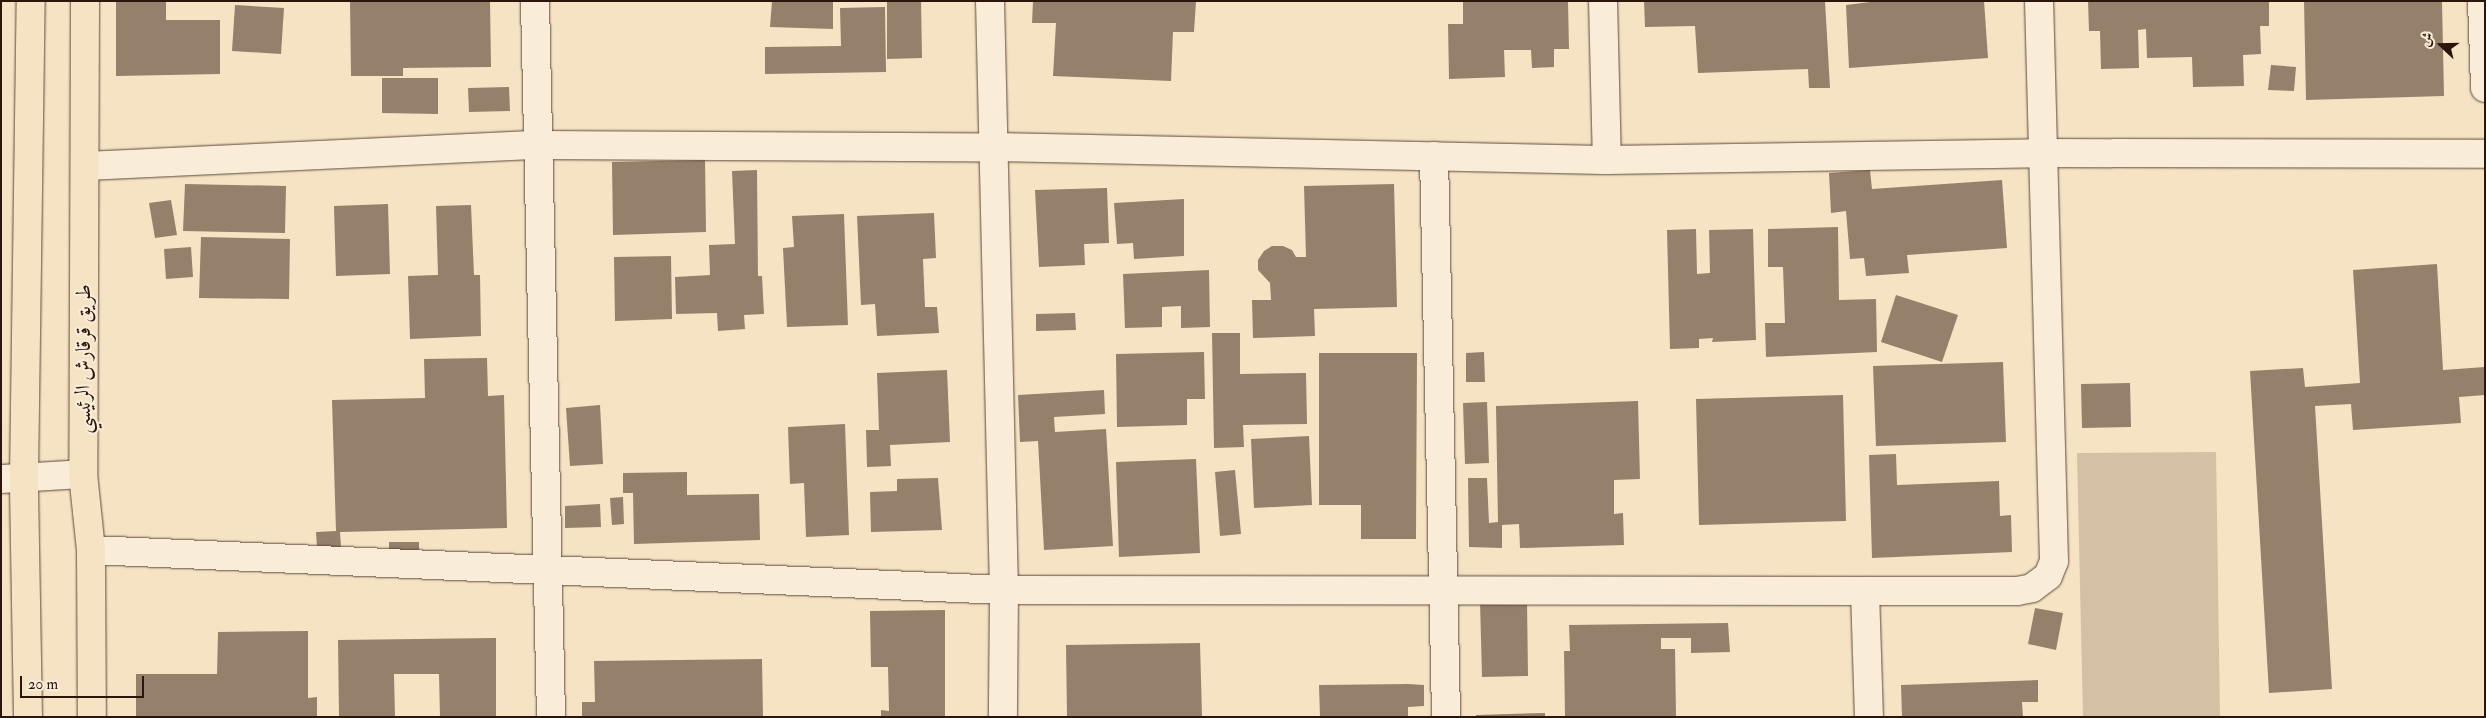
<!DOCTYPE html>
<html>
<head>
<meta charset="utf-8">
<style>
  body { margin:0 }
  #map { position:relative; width:2486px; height:718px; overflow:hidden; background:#f6e3c4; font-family:"IM FELL Double Pica",Amiri,serif }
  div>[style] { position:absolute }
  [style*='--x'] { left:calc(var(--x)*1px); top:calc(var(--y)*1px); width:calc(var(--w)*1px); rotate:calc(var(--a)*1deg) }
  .green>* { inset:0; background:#d4c0a5 }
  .building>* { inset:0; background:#95806b }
  .roads { filter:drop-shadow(0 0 1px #5e4839) drop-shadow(0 0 1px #5e4839) }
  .minor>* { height:28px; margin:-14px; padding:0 14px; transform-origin:14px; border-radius:14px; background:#f9edd9 }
  .major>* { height:28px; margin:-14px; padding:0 14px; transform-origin:14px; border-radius:14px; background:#f6e3c4 }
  span { translate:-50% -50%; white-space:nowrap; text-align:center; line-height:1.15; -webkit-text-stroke:4px #f9edd9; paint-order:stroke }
  .street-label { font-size:21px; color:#2c150b }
  .frame { position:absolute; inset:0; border:2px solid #2c150b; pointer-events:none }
  .north { position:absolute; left:2416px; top:20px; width:50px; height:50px; -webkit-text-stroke:4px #f9edd9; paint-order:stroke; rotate:291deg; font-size:14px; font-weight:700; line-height:20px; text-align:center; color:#2c150b }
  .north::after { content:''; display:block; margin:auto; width:18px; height:22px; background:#2c150b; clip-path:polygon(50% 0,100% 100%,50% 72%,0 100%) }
  .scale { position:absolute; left:20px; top:676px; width:124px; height:22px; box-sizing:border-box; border:2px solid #2c150b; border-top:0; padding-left:6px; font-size:15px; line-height:18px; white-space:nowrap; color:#2c150b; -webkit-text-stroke:4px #f9edd9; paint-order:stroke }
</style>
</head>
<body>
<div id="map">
  <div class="green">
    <div style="clip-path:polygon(2216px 452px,2220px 717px,2083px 717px,2077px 453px)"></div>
  </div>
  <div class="building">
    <div style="clip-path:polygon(116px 1px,166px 1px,166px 20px,220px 20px,220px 74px,116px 76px)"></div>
    <div style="clip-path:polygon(350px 1px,490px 1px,491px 67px,403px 68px,403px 76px,351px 76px)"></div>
    <div style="clip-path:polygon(772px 1px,833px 1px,833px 29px,770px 27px)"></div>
    <div style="clip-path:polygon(887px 1px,921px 1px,922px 58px,887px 59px)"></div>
    <div style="clip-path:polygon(1033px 1px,1196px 1px,1194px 32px,1173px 32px,1171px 81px,1053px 76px,1056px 23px,1032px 23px)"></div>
    <div style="clip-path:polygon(1463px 1px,1568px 1px,1569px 49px,1554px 49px,1554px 67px,1532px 68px,1531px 50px,1504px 50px,1505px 77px,1449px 79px,1448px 24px,1463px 24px)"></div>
    <div style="clip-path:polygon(1644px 1px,1825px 1px,1830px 88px,1809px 88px,1808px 69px,1698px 73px,1695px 26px,1645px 27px)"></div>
    <div style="clip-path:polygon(1878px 1px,1984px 1px,1988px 58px,1849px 68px,1846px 5px)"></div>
    <div style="clip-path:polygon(2088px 1px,2269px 1px,2269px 26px,2260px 26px,2261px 54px,2243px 55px,2244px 86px,2193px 87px,2192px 57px,2147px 58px,2146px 29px,2138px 30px,2139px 68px,2101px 69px,2100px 31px,2089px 31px)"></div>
    <div style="clip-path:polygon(2304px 1px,2442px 1px,2444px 96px,2306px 100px)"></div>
    <div style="clip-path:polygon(235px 5px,284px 8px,281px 54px,232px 51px)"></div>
    <div style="clip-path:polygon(885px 7px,886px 72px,765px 74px,765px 47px,841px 46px,840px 8px)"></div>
    <div style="clip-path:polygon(2271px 65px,2296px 67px,2294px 91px,2268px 90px)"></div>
    <div style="clip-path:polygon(382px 78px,438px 78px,438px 114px,382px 113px)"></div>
    <div style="clip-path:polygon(509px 87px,510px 111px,469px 112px,468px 88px)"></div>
    <div style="clip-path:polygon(705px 160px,706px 232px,613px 235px,612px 162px)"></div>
    <div style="clip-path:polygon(757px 170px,758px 276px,762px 276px,764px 314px,744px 315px,745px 329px,718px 331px,717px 313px,676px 314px,675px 277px,710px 275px,709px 245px,735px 244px,732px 171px)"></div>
    <div style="clip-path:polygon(1870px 170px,1872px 189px,2002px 180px,2007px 248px,1907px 255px,1909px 273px,1866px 276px,1864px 258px,1850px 259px,1846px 211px,1831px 213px,1829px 173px)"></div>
    <div style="clip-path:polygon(185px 184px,286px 186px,285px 233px,183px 231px)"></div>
    <div style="clip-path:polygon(1394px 184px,1397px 307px,1314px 309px,1315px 336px,1253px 338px,1252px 300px,1271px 300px,1270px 283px,1258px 270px,1258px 260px,1264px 251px,1272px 246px,1283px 246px,1292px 250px,1296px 257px,1306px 257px,1304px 186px)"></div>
    <div style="clip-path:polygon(1107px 188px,1109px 243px,1084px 244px,1085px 265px,1039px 267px,1035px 190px)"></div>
    <div style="clip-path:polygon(1184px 199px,1184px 256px,1134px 259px,1133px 243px,1117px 244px,1114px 203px)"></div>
    <div style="clip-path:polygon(171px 200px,177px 235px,155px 238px,149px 203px)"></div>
    <div style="clip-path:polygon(388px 204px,390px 274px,336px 276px,334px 206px)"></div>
    <div style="clip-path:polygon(471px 205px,474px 275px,480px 275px,481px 336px,410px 339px,408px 276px,438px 275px,436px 206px)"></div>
    <div style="clip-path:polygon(934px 213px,936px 258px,923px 259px,925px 307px,937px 307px,939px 333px,877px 336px,875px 304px,861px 305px,857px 216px)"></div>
    <div style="clip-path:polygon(844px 214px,848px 325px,787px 327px,783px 248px,794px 247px,792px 216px)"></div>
    <div style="clip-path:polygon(1838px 227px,1839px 300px,1876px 299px,1877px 352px,1766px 357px,1765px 323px,1785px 323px,1783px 267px,1768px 267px,1768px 229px)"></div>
    <div style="clip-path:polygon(1696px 229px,1697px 274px,1710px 273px,1709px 230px,1753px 229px,1756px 340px,1712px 342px,1713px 338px,1699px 339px,1699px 348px,1670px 349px,1667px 230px)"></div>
    <div style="clip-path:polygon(201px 237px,290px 239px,289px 299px,199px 298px)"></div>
    <div style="clip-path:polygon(191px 247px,193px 277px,166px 279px,164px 249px)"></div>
    <div style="clip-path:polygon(671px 256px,672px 319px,615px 321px,614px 257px)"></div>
    <div style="clip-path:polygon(2437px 264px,2443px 370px,2485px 367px,2485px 395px,2459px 397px,2461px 423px,2353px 430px,2351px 404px,2315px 406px,2332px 689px,2269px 693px,2250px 371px,2303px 368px,2305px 387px,2360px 383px,2353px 270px)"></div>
    <div style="clip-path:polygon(1209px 270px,1210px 327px,1181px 328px,1181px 306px,1162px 307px,1162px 327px,1125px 328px,1123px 274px)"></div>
    <div style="clip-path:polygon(1896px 295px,1958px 315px,1942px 362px,1881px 342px)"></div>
    <div style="clip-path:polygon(1075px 313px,1076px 330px,1036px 331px,1036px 314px)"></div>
    <div style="clip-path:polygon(1212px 333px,1240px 333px,1240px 374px,1306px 373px,1307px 424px,1243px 425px,1244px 447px,1214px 448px)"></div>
    <div style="clip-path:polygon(1204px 352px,1205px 399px,1187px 399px,1187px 425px,1117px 427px,1116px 354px)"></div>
    <div style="clip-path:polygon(1484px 352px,1485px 382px,1466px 382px,1466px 353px)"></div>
    <div style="clip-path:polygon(1319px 353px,1417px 353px,1416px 539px,1361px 539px,1361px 505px,1319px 505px)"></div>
    <div style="clip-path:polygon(487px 358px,488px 396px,504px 395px,507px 528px,340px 532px,342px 561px,318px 562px,316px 532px,336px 531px,332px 400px,425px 398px,424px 359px)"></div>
    <div style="clip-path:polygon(2003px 362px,2006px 442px,1876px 446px,1873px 366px)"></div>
    <div style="clip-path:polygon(947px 370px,950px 442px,890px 445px,891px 466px,867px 467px,866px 430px,879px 430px,877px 373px)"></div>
    <div style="clip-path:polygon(2130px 383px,2131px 427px,2082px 428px,2081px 384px)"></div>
    <div style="clip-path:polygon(1104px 390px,1105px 414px,1054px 417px,1055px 432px,1106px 429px,1113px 546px,1044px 550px,1038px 441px,1020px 442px,1018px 395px)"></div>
    <div style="clip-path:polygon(1843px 395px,1846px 521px,1699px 525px,1696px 399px)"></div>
    <div style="clip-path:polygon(1638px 401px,1640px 479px,1614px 480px,1614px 514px,1623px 513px,1624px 545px,1520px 548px,1519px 524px,1502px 525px,1502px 548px,1469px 547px,1468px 478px,1487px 478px,1489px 523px,1498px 522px,1496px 406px)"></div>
    <div style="clip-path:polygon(1487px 402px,1489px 463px,1465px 464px,1463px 403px)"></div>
    <div style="clip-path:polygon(600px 405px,603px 464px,570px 466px,566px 408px)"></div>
    <div style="clip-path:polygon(845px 424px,849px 535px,806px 537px,804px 483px,790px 484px,788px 427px)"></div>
    <div style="clip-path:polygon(1309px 436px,1312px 505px,1254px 508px,1251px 439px)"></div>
    <div style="clip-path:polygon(1896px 454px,1897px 485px,1999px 481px,2000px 516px,2011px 515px,2012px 552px,1872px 558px,1869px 455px)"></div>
    <div style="clip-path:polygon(1196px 459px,1200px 553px,1119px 557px,1116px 462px)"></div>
    <div style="clip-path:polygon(1235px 470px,1241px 534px,1220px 536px,1215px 472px)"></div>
    <div style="clip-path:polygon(687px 472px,687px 495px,759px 494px,760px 540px,634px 544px,633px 493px,623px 493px,623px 473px)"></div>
    <div style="clip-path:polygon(938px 478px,942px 530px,871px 532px,870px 492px,897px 491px,897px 479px)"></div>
    <div style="clip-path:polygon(623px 497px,624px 524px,612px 525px,610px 498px)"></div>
    <div style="clip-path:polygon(600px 504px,601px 527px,565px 528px,565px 506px)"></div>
    <div style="clip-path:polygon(389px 542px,419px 542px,419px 561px,389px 561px)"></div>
    <div style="clip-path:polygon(1480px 601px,1527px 601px,1528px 676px,1482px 677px)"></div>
    <div style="clip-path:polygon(2035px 608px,2063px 613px,2056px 650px,2028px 644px)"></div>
    <div style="clip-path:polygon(945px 610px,945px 717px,881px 717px,881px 710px,889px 711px,888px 667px,871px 667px,870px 611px)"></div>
    <div style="clip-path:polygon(1728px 623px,1730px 652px,1691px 653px,1691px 638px,1661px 638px,1661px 649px,1675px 649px,1676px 717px,1565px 717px,1564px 651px,1570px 651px,1569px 625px)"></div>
    <div style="clip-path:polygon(308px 631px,308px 698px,317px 697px,317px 717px,136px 717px,136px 674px,217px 674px,218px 632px)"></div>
    <div style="clip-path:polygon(496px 638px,496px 717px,440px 717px,439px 674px,394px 674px,395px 717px,339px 717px,338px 640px)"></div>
    <div style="clip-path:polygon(1200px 643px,1202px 717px,1067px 717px,1066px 645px)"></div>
    <div style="clip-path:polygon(762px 659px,763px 717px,582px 717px,582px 702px,595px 702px,594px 661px)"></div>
    <div style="clip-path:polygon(2038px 680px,2038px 702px,2022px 702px,2023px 717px,1902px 717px,1901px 685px)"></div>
    <div style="clip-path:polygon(1408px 684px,1424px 685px,1424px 706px,1408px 707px,1408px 717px,1320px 717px,1319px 685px)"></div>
    <div style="clip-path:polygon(1545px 713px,1545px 717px,1476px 717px,1476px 715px)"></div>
  </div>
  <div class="roads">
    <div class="minor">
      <div style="--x:535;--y:1;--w:716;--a:88.72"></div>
      <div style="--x:990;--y:1;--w:589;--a:88.64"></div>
      <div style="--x:1004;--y:590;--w:127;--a:90.5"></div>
      <div style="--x:1603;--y:1;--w:159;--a:88.6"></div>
      <div style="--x:2482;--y:1;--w:87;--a:88"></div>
      <div style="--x:1434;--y:156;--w:561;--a:88.77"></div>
      <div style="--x:86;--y:166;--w:452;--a:-2.7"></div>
      <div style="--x:538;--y:145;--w:457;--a:0.3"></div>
      <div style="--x:995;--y:147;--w:612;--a:1.22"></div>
      <div style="--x:1607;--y:160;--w:434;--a:-0.9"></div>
      <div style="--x:2041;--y:153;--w:444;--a:0.1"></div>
      <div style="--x:1;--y:479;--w:82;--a:-3.5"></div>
      <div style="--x:91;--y:550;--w:914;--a:2.51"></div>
      <div style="--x:1004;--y:590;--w:861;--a:0.07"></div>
      <div style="--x:1865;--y:591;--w:152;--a:0"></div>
      <div style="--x:2017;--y:591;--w:15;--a:-11"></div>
      <div style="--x:2032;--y:588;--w:20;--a:-37"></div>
      <div style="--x:2048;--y:576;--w:16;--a:-68"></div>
      <div style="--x:2054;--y:561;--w:560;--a:-91.53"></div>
      <div style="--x:1865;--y:591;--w:126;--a:88.2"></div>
    </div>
    <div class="major">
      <div style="--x:85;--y:1;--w:473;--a:90.2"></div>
      <div style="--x:83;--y:474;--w:76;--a:84"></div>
      <div style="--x:91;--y:550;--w:167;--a:89.7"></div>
      <div style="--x:28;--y:717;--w:239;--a:-91"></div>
      <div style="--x:24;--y:478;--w:477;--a:-89.2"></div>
    </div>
  </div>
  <div class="street-label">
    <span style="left:84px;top:359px;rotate:-90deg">طريق قرقارش الرئيسي</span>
  </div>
  <div class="frame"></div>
  <div class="north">ش</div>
  <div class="scale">20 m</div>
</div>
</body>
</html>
